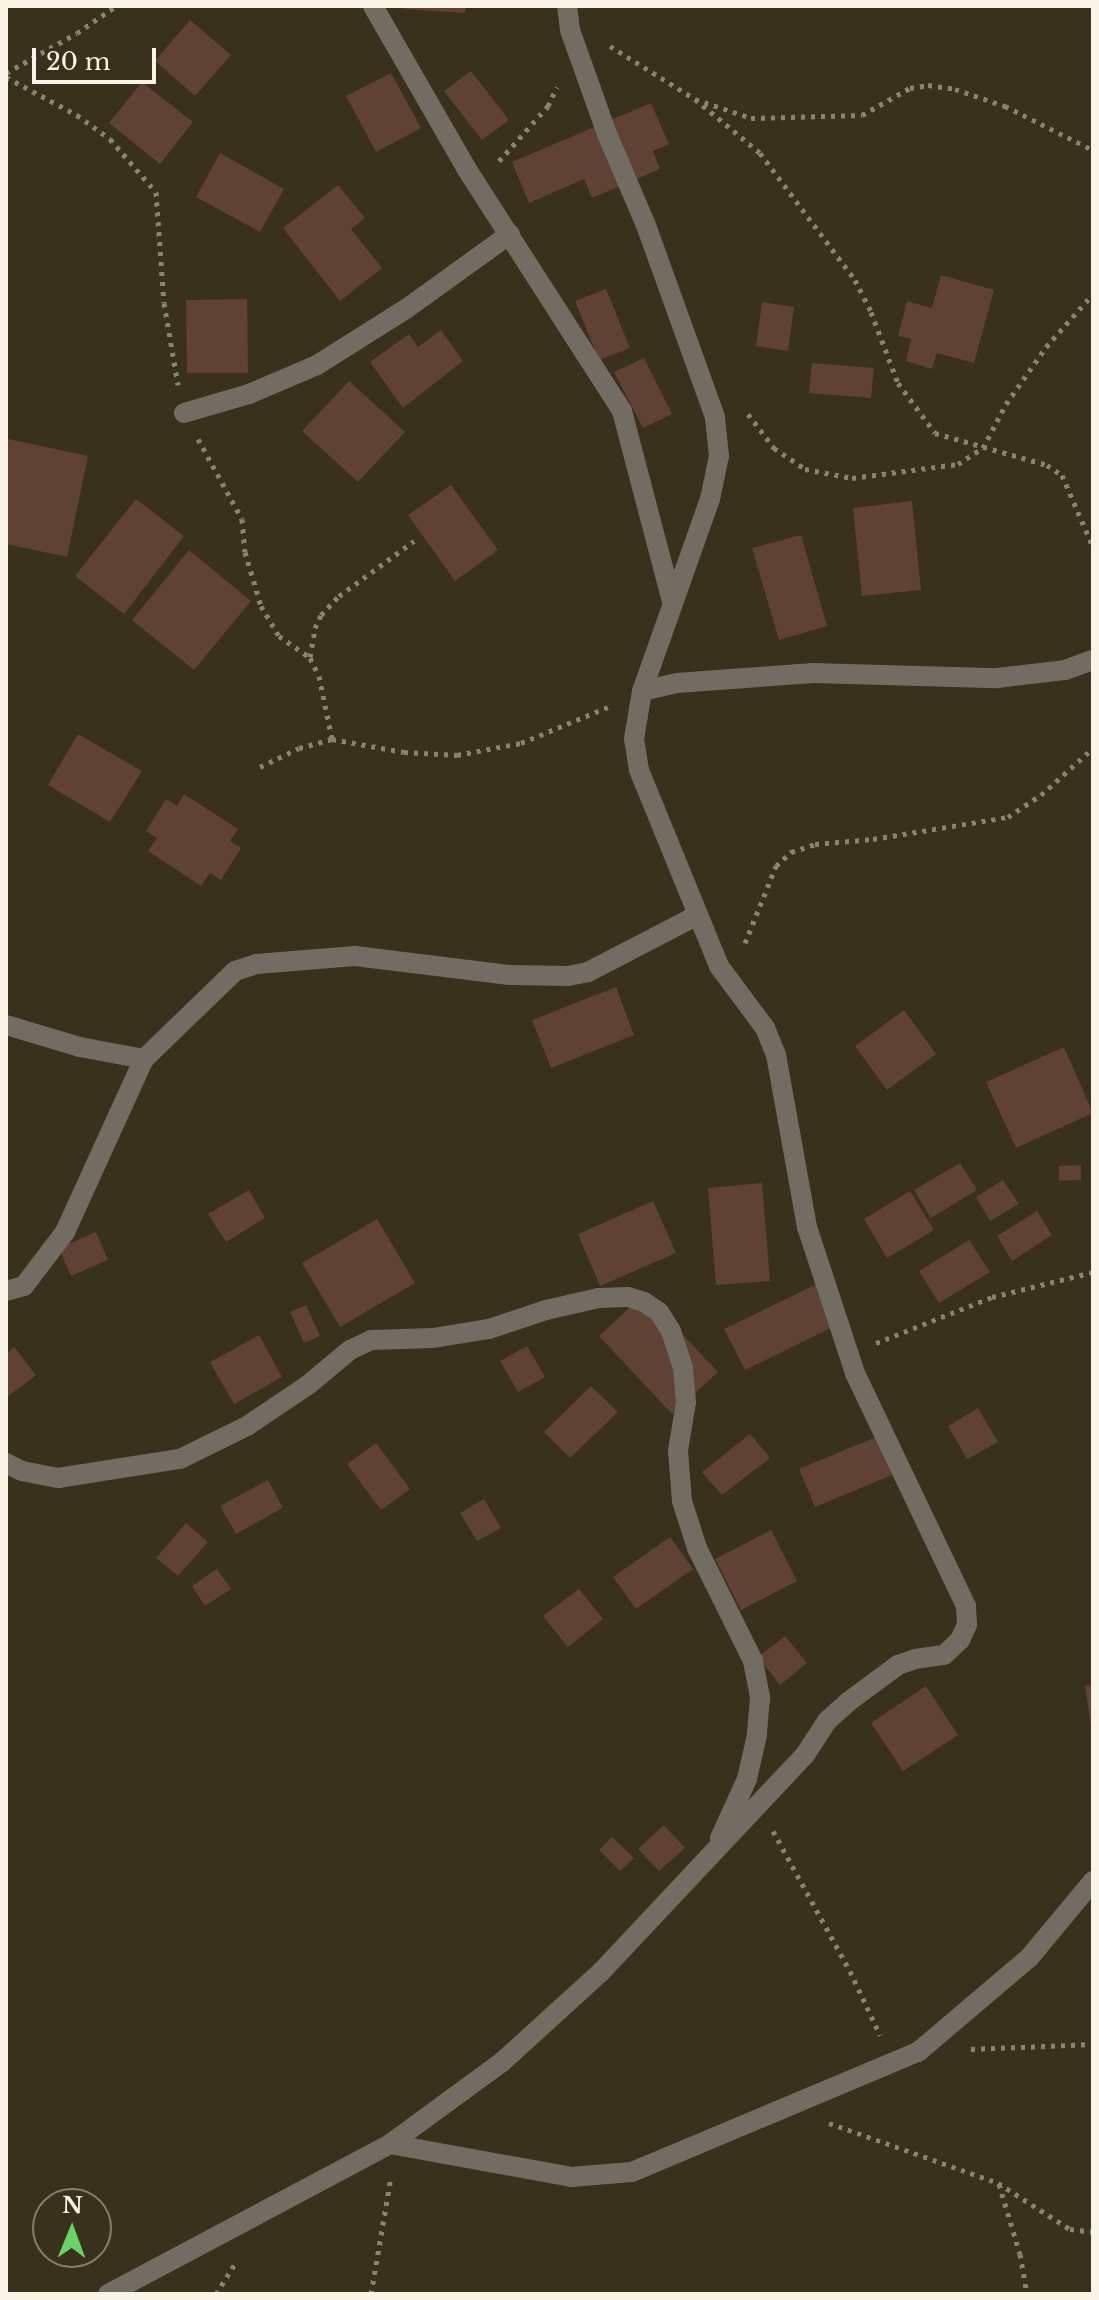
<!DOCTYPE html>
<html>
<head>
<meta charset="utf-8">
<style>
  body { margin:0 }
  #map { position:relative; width:1099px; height:2300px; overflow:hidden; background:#39311b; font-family:"Libre Baskerville",serif }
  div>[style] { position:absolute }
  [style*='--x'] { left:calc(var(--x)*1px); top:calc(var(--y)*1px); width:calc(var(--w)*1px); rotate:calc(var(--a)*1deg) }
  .building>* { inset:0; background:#5f4135 }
  .path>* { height:5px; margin-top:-2.5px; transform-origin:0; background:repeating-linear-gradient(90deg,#898370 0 4px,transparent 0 10px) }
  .minor>* { height:20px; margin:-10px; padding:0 10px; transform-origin:10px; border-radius:10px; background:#736c62 }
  span { translate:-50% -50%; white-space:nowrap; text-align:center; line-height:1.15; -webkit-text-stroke:6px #39311b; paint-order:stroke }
  .frame { position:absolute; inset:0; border:8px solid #f9f4e6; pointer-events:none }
  .north { position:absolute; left:32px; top:2188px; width:80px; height:80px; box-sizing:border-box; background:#39311b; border:2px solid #867f6c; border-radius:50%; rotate:1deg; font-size:22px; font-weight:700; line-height:32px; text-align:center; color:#f9f4e6 }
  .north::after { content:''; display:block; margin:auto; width:28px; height:36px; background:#67d466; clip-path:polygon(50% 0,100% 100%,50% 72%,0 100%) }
  .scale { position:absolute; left:32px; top:48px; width:124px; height:36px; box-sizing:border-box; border:4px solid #f9f4e6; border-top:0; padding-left:10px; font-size:24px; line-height:28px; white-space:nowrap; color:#f9f4e6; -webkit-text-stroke:6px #39311b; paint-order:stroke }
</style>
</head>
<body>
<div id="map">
  <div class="building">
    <div style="clip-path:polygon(404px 6px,466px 6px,465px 13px,404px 9px)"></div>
    <div style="clip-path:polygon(190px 20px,231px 55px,195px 96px,155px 61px)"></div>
    <div style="clip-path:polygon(471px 71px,509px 120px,482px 140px,444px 91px)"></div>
    <div style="clip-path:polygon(391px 73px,421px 128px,376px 152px,346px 96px)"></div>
    <div style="clip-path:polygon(142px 82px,193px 122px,160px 164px,109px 123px)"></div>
    <div style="clip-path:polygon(651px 103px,669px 144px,653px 151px,660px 169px,592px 198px,584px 179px,529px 203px,512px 162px)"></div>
    <div style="clip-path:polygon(220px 153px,284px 189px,260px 232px,196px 197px)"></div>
    <div style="clip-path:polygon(338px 185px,365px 218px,351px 229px,382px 268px,340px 301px,283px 228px)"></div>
    <div style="clip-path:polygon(941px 275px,994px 290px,974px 363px,937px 353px,932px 369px,906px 361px,911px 339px,898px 336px,907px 301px,932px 308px)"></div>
    <div style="clip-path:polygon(606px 289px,630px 348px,599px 360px,575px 301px)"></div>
    <div style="clip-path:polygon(247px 299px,248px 373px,187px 373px,186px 300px)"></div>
    <div style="clip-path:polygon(762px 302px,794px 307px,788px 351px,756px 346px)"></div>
    <div style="clip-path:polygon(441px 330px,463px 361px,403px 408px,370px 362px,409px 334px,418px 347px)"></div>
    <div style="clip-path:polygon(644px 358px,672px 414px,643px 428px,614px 372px)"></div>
    <div style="clip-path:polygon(812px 363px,874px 368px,871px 398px,809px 393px)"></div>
    <div style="clip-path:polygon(349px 381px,405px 432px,358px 482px,302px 431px)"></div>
    <div style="clip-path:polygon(8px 439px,88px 456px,67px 557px,6px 544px)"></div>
    <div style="clip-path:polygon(451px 485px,498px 550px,455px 581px,408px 515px)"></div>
    <div style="clip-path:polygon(136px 499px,184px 536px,124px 614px,75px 576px)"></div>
    <div style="clip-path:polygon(912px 501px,921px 590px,862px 596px,853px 508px)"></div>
    <div style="clip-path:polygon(801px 535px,827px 626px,779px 640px,752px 548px)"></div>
    <div style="clip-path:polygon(189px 550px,251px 601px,194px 670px,132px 620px)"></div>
    <div style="clip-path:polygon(78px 734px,142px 771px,110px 822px,48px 785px)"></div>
    <div style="clip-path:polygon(184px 794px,238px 829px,230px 841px,241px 848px,221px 880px,210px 873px,201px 886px,148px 851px,157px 838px,146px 831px,166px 799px,177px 806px)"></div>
    <div style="clip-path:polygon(616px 987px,634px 1035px,551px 1068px,532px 1020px)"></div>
    <div style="clip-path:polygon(904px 1010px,936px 1054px,887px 1090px,855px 1046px)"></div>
    <div style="clip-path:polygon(1064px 1047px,1093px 1113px,1016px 1148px,986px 1082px)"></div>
    <div style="clip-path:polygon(960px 1163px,977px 1190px,931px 1218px,914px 1190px)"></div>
    <div style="clip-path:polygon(1081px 1165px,1081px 1180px,1059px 1181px,1059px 1166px)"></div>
    <div style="clip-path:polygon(1003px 1180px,1019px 1204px,990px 1221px,976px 1197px)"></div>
    <div style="clip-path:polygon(762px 1183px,770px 1281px,716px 1285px,708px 1188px)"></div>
    <div style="clip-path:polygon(249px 1190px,265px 1218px,226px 1242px,208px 1214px)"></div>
    <div style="clip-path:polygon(910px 1191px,934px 1230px,887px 1258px,864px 1219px)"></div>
    <div style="clip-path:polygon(653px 1201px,676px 1253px,600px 1286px,578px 1234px)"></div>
    <div style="clip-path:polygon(1037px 1211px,1052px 1235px,1012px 1261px,997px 1236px)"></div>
    <div style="clip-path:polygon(377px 1219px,415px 1283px,340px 1327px,302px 1263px)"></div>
    <div style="clip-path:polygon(96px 1232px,108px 1260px,71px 1276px,59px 1248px)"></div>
    <div style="clip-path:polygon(969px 1240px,990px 1272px,939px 1303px,919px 1271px)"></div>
    <div style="clip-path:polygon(819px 1283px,839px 1324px,745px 1370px,724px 1329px)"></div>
    <div style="clip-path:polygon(644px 1294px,718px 1372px,672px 1414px,599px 1336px)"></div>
    <div style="clip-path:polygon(306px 1305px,320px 1336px,304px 1343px,290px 1312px)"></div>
    <div style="clip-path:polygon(259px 1335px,282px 1377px,234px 1404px,210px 1362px)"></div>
    <div style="clip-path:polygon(527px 1346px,545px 1377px,518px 1392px,500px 1361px)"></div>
    <div style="clip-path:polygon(14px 1347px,36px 1375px,6px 1398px,6px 1354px)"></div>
    <div style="clip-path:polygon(591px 1386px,618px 1412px,570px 1458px,544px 1432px)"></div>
    <div style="clip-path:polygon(978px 1408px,998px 1442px,967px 1459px,948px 1426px)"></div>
    <div style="clip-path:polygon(750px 1434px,770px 1458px,722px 1495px,702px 1472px)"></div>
    <div style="clip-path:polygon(876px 1437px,892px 1475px,815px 1507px,799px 1469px)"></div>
    <div style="clip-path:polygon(376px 1443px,410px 1489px,381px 1510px,347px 1464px)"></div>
    <div style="clip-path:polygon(268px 1480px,283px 1508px,236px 1534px,220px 1506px)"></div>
    <div style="clip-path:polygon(484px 1499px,501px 1528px,477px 1541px,460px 1513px)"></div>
    <div style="clip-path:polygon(186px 1523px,208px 1542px,178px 1576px,156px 1558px)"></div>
    <div style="clip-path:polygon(771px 1530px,797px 1581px,741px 1610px,715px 1559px)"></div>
    <div style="clip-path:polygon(670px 1537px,693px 1569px,636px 1609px,613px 1577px)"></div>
    <div style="clip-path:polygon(217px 1569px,231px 1589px,205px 1606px,192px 1586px)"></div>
    <div style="clip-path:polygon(579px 1589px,603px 1619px,568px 1647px,543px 1616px)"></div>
    <div style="clip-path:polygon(785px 1636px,807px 1663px,780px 1685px,758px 1657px)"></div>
    <div style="clip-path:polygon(1093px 1685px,1093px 1727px,1091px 1727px,1085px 1686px)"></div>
    <div style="clip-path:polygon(926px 1686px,958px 1735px,903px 1771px,871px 1723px)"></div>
    <div style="clip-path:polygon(664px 1825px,685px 1848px,659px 1871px,638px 1849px)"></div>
    <div style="clip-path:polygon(612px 1837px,634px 1858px,620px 1871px,599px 1850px)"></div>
  </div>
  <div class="path">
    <div style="--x:610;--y:46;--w:100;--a:31.9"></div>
    <div style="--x:695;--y:99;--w:59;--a:18.7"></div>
    <div style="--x:751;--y:118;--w:111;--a:-1.5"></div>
    <div style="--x:862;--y:115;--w:55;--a:-29.4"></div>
    <div style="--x:910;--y:88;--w:18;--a:-9"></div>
    <div style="--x:928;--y:85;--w:27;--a:8"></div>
    <div style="--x:955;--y:89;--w:53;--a:18.8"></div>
    <div style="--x:1005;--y:106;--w:98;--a:26.6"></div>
    <div style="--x:6;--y:73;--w:81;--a:-29.4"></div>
    <div style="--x:77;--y:33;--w:47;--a:-34.7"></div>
    <div style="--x:6;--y:77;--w:81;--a:28.2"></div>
    <div style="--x:77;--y:115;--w:41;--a:36"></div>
    <div style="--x:110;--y:139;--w:70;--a:49"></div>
    <div style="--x:156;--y:192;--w:111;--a:85.9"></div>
    <div style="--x:164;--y:303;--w:83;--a:80.3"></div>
    <div style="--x:695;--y:99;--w:85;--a:39.7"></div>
    <div style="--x:760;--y:153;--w:159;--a:53.2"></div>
    <div style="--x:855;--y:280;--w:36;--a:63"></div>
    <div style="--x:871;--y:312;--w:76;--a:69.2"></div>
    <div style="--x:898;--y:383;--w:62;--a:53.5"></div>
    <div style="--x:935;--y:433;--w:116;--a:15.9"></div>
    <div style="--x:1047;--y:465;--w:18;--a:34"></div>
    <div style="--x:1062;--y:475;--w:78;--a:66.7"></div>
    <div style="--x:499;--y:161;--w:74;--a:-48.3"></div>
    <div style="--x:548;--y:106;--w:21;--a:-65"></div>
    <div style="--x:748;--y:414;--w:43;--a:52.6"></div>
    <div style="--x:774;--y:448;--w:37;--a:34"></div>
    <div style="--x:805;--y:469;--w:48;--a:10.8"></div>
    <div style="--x:852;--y:478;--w:107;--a:-7.5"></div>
    <div style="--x:958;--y:464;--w:30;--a:-33"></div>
    <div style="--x:983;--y:448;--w:50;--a:-62.4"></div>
    <div style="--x:1006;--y:404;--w:70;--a:-54.9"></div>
    <div style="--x:1046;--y:347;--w:71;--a:-48.4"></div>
    <div style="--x:198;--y:439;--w:91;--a:61.2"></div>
    <div style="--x:242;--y:519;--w:33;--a:85"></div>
    <div style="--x:245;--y:552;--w:56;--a:73.5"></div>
    <div style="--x:261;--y:606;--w:35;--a:59"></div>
    <div style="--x:279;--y:636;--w:38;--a:35"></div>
    <div style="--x:310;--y:658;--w:20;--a:63"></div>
    <div style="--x:319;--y:676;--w:64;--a:78.3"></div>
    <div style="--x:310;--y:657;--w:29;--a:-80"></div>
    <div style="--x:315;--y:628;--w:14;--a:-65"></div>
    <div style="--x:321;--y:615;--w:26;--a:-47"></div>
    <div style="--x:339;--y:596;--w:93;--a:-36.3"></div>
    <div style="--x:260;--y:767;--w:43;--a:-26"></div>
    <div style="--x:299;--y:748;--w:34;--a:-15"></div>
    <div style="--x:332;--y:739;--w:73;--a:10.2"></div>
    <div style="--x:404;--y:752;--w:53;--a:3.2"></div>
    <div style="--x:457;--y:755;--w:65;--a:-10.6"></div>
    <div style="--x:521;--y:743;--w:94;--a:-22.5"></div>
    <div style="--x:745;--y:943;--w:83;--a:-68.1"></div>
    <div style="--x:776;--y:866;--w:21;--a:-43"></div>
    <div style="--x:791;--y:852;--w:25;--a:-18"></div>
    <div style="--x:815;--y:844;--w:58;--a:-4.9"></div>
    <div style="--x:873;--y:839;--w:137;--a:-9.3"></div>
    <div style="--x:1008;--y:817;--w:40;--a:-34"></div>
    <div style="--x:1041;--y:795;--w:70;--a:-42.1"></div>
    <div style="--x:876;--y:1343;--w:125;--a:-21.6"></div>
    <div style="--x:992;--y:1297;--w:104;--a:-13.9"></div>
    <div style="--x:773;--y:1831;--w:160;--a:61.2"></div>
    <div style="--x:850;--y:1971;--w:71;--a:64.9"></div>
    <div style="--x:971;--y:2049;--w:122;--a:-2.3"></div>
    <div style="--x:829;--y:2123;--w:179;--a:19.5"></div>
    <div style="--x:998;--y:2183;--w:85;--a:32.6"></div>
    <div style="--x:1070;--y:2229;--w:23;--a:7"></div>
    <div style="--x:999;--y:2184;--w:73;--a:73.3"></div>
    <div style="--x:1020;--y:2254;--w:41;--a:80.1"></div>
    <div style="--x:216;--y:2294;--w:36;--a:-58"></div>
    <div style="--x:371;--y:2294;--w:119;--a:-80.3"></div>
  </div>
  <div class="minor">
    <div style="--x:373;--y:6;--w:187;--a:60.1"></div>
    <div style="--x:466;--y:168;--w:289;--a:57.3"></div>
    <div style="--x:622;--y:411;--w:196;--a:75.3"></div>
    <div style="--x:184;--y:413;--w:68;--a:-16.3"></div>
    <div style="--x:249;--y:394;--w:74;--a:-23.1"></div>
    <div style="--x:317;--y:365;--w:105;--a:-32.2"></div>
    <div style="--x:406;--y:309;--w:128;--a:-35.8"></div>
    <div style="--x:642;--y:691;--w:36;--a:-13"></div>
    <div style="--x:677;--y:683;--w:136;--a:-4.2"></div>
    <div style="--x:813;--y:673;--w:184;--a:1.6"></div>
    <div style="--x:997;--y:678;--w:68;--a:-6.7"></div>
    <div style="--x:1065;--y:670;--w:30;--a:-20"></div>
    <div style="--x:6;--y:1025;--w:77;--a:16.6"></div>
    <div style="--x:80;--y:1047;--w:65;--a:10.6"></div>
    <div style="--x:6;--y:1291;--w:19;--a:-16"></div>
    <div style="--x:24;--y:1286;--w:68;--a:-52.8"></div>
    <div style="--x:65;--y:1232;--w:190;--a:-65.5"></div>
    <div style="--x:144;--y:1059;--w:127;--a:-44"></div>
    <div style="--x:235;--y:971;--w:22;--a:-18"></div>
    <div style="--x:256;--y:964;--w:99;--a:-4.6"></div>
    <div style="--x:355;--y:956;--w:156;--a:7"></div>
    <div style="--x:510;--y:975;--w:58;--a:1"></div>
    <div style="--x:568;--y:976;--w:20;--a:-11"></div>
    <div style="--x:588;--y:972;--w:124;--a:-27.4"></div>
    <div style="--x:6;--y:1463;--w:18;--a:27"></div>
    <div style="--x:22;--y:1471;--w:37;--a:11"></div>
    <div style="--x:58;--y:1478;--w:123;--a:-8.9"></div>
    <div style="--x:180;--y:1459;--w:75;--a:-26.2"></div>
    <div style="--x:247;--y:1426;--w:73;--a:-33.9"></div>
    <div style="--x:308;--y:1385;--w:55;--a:-39.8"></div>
    <div style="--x:350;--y:1350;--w:23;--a:-25"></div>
    <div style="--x:371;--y:1340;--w:62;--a:-1.8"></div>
    <div style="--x:433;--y:1338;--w:57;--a:-9.1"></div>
    <div style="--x:489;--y:1329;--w:60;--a:-18.4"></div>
    <div style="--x:546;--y:1310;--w:54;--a:-12.8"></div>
    <div style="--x:599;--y:1298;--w:29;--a:-2"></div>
    <div style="--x:628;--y:1297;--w:17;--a:17"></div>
    <div style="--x:644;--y:1302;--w:18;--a:34"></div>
    <div style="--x:659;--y:1312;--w:22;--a:58"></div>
    <div style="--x:671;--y:1331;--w:39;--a:72"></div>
    <div style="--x:683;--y:1368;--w:34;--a:85"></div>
    <div style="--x:686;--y:1402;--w:50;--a:99.3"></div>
    <div style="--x:678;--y:1451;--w:50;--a:85.4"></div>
    <div style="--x:682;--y:1501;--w:49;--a:72.3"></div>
    <div style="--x:697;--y:1548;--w:126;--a:63.6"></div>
    <div style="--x:753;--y:1661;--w:38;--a:79"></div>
    <div style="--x:760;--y:1698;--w:37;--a:95"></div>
    <div style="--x:757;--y:1735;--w:45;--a:102.8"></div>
    <div style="--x:747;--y:1779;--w:65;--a:114.6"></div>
    <div style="--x:390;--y:2144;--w:184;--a:10.3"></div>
    <div style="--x:571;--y:2177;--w:61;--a:-4.7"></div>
    <div style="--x:632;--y:2172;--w:310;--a:-22.8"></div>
    <div style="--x:918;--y:2052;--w:145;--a:-40.3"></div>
    <div style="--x:1029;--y:1958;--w:100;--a:-50.3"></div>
    <div style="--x:108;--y:2294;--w:319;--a:-28"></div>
    <div style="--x:390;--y:2144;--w:139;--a:-36.2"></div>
    <div style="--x:502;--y:2062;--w:134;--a:-42.3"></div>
    <div style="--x:601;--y:1972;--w:298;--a:-46.8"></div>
    <div style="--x:805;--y:1755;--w:40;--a:-57.1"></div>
    <div style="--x:827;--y:1721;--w:28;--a:-42"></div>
    <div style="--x:848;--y:1702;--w:62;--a:-36.5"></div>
    <div style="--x:898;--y:1665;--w:18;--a:-19"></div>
    <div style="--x:915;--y:1659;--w:29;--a:-8"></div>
    <div style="--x:944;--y:1655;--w:22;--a:-43"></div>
    <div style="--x:960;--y:1640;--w:17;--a:-65"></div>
    <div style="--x:967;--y:1625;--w:19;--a:-93"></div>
    <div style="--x:966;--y:1606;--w:258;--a:-115.5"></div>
    <div style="--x:855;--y:1373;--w:154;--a:-108.2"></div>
    <div style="--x:807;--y:1227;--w:175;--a:-100.2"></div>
    <div style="--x:776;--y:1055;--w:29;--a:-112"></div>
    <div style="--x:765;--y:1028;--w:77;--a:-126.6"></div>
    <div style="--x:719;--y:966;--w:212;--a:-112.2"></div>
    <div style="--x:639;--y:770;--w:31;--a:-99"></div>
    <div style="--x:634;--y:739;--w:49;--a:-80.5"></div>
    <div style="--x:642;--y:691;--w:204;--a:-70.5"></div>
    <div style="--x:710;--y:499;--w:44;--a:-78.2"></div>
    <div style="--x:719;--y:456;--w:39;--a:-96"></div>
    <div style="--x:715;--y:417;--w:206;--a:-109.8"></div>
    <div style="--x:645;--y:223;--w:97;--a:-113.1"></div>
    <div style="--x:607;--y:134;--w:110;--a:-109.6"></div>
    <div style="--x:570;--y:30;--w:24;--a:-97"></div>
  </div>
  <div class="frame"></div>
  <div class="north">N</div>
  <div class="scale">20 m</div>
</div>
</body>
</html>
